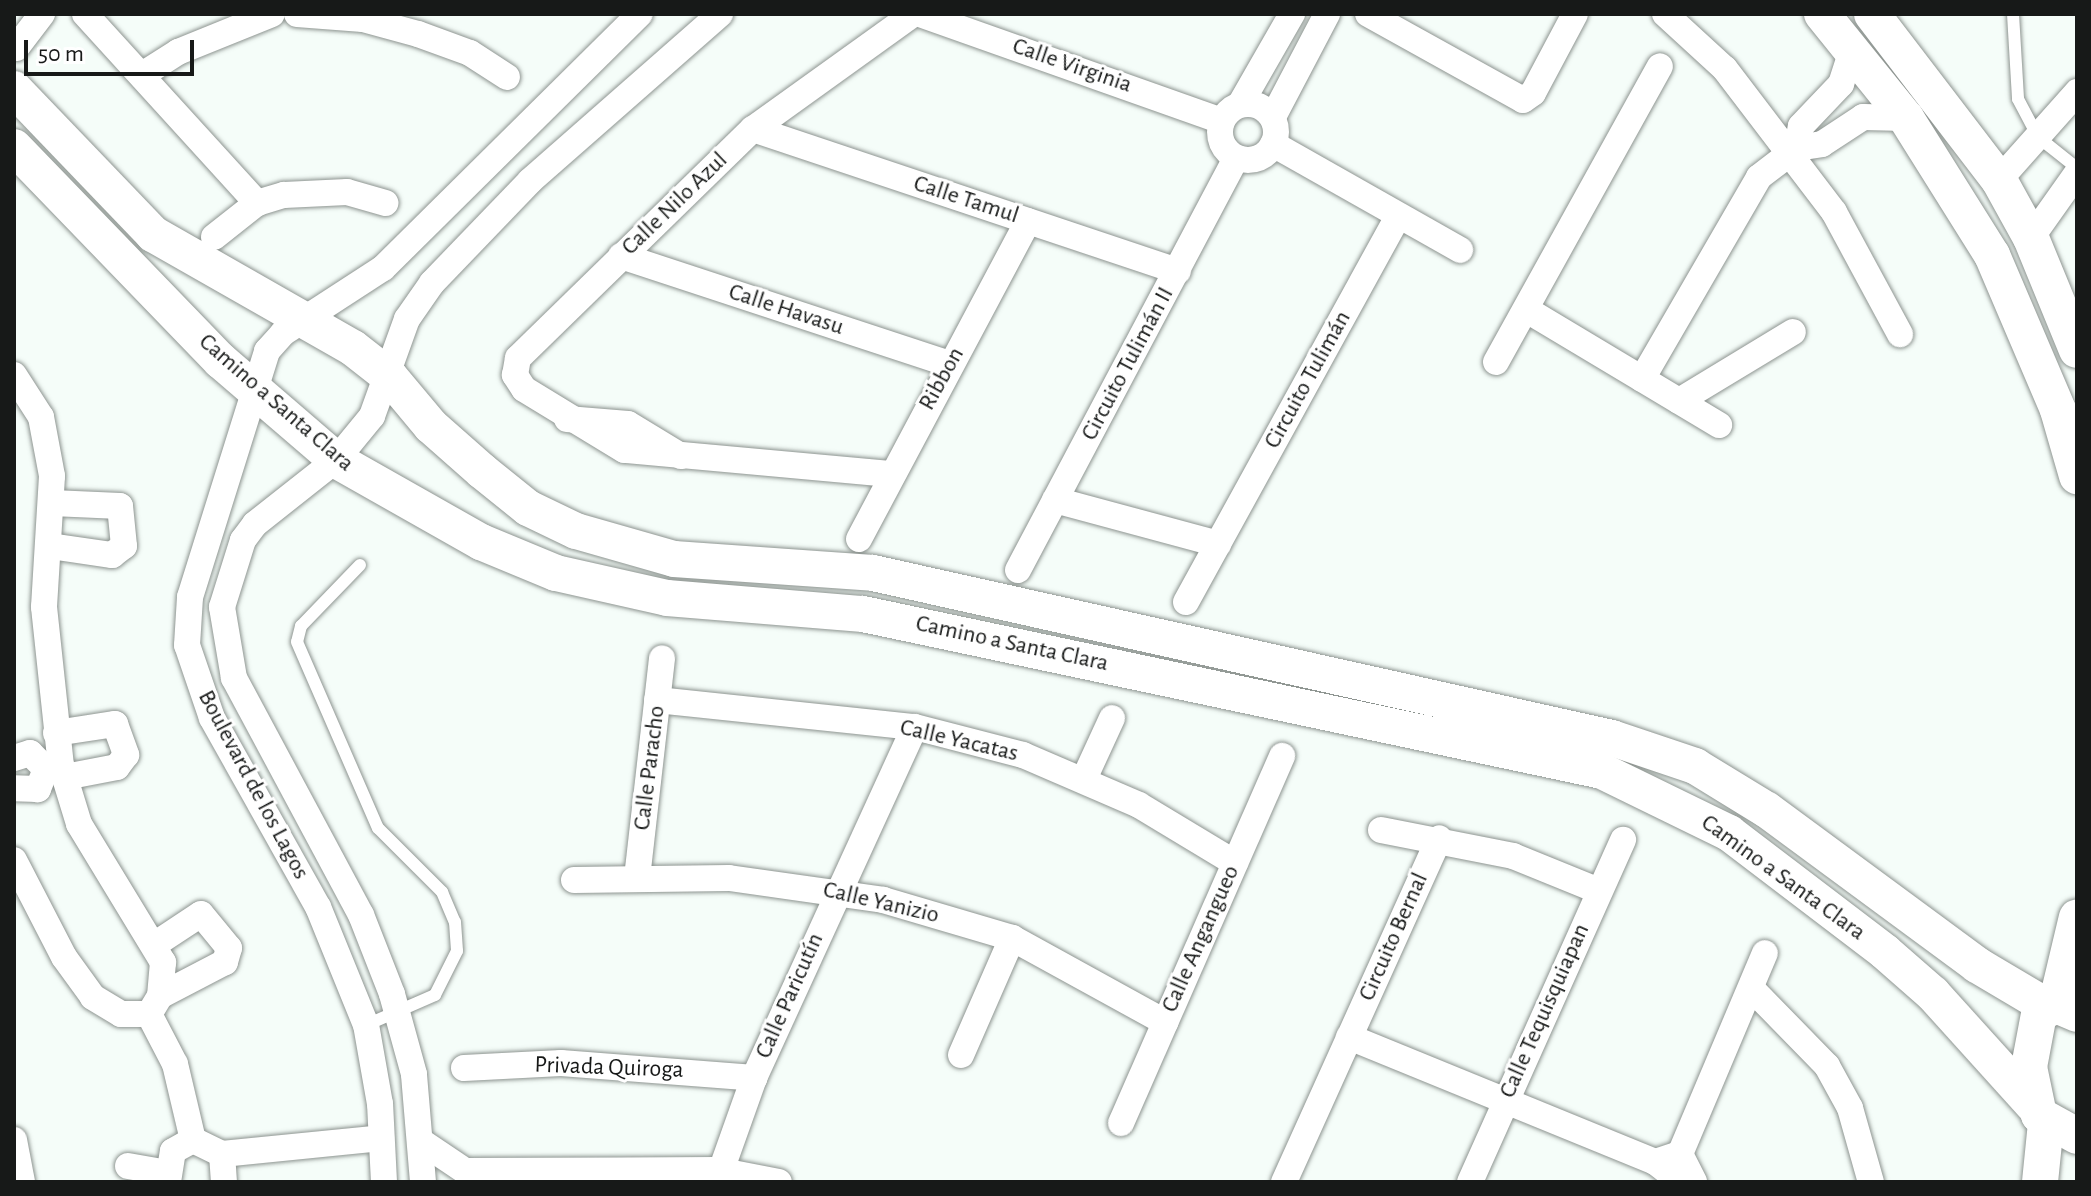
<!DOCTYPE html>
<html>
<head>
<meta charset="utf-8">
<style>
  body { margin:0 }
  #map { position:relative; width:2091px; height:1196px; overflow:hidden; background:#f5fdf9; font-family:"Alegreya Sans",sans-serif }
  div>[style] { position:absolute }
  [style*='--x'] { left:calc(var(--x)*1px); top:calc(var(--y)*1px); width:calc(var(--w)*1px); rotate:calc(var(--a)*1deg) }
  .roads { filter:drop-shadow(0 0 2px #8d9490) drop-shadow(0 0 2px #8d9490) }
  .lane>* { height:12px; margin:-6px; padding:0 6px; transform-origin:6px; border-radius:6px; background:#fff }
  .street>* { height:26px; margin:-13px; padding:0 13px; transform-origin:13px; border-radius:13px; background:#fff }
  .street>.ring { margin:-13px; padding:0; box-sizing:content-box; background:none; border:26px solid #fff; border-radius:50% }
  .secondary>* { height:36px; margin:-18px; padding:0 18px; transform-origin:18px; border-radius:18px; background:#fff }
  span { translate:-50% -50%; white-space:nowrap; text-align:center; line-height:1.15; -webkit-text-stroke:6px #fff; paint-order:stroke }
  .street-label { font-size:24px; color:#171918 }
  .frame { position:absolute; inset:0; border:16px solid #171918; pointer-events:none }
  .scale { position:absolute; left:24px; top:40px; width:170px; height:36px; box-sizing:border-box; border:4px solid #171918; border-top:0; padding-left:10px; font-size:24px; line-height:28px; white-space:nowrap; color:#171918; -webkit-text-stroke:6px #fff; paint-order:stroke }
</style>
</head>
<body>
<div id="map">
  <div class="roads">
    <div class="lane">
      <div style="--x:2013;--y:14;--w:85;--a:86.6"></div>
      <div style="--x:2018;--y:99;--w:43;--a:62.2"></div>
      <div style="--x:2038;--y:137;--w:50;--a:38.5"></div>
      <div style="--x:360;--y:565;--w:85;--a:134"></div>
      <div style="--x:301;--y:626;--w:16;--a:104"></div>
      <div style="--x:297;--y:642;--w:203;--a:66.5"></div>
      <div style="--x:378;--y:828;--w:91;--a:45"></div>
      <div style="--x:442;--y:892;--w:33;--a:67"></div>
      <div style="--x:455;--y:922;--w:29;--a:86"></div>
      <div style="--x:457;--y:951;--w:49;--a:116.6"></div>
      <div style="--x:435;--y:995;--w:75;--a:156.5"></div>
    </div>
    <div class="street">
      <div style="--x:85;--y:14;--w:256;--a:47.7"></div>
      <div style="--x:297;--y:14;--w:66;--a:4.3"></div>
      <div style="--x:363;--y:19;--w:57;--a:15.3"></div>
      <div style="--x:418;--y:34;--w:55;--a:20.1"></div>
      <div style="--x:470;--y:53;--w:44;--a:33"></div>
      <div style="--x:920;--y:14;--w:320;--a:19.5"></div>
      <div style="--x:1368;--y:14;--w:177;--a:29"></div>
      <div style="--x:1523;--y:100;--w:12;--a:-35"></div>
      <div style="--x:1533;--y:93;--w:89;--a:-62"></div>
      <div style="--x:1665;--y:14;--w:81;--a:42.5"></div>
      <div style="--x:1725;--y:69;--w:180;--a:52.7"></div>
      <div style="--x:1834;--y:212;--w:139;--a:61.6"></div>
      <div style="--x:16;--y:48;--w:43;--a:-52.6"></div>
      <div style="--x:142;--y:75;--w:43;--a:-32.6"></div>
      <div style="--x:178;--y:52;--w:101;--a:-22"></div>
      <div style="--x:1241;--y:103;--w:103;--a:-60.2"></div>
      <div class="ring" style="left:1220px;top:104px;width:30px;height:30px"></div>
      <div style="--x:1273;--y:117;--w:116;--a:-62.3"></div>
      <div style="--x:753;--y:129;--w:448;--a:18.5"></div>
      <div style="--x:1273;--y:144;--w:215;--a:29.5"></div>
      <div style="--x:1797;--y:148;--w:22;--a:-80"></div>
      <div style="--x:1801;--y:126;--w:58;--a:-46.4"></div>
      <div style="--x:1841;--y:84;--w:36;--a:-72"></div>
      <div style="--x:1999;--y:180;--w:118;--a:-48.4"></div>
      <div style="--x:214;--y:237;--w:55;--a:-38.3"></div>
      <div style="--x:257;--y:203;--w:28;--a:-17"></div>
      <div style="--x:284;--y:195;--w:63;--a:-2.7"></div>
      <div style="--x:347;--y:192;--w:40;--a:16"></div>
      <div style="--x:2031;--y:238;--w:80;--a:-54.7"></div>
      <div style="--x:621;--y:256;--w:346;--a:18.2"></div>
      <div style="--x:1527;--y:310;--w:224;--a:30.9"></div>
      <div style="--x:1496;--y:362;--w:338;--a:-61"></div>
      <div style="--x:14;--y:375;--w:50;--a:57.3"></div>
      <div style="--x:41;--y:417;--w:60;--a:79.4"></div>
      <div style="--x:52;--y:476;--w:131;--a:93.5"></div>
      <div style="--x:44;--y:607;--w:159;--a:83.9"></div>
      <div style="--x:61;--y:765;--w:62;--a:73"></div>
      <div style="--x:79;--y:824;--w:162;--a:58.7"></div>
      <div style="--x:163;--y:962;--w:34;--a:95"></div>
      <div style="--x:160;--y:996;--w:21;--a:121"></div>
      <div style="--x:149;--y:1014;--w:28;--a:180"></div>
      <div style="--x:121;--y:1014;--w:33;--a:-149"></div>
      <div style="--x:93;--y:997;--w:49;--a:-125.9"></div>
      <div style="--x:64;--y:957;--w:109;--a:-117.3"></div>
      <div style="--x:1642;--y:379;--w:233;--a:-59.9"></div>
      <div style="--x:1759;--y:177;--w:48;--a:-37.3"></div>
      <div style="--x:1797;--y:148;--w:25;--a:-9"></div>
      <div style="--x:1822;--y:144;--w:49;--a:-33.4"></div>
      <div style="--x:1863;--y:117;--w:43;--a:1.3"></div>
      <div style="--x:1679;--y:401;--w:133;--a:-31.2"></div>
      <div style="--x:567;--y:419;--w:61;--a:4.7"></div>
      <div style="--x:628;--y:424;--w:62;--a:31.1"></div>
      <div style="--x:890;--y:474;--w:267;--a:-174.8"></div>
      <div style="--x:624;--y:450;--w:117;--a:-148.6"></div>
      <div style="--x:524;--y:389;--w:17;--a:-123"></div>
      <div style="--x:515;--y:375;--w:17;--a:-80"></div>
      <div style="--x:518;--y:358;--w:328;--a:-44.3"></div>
      <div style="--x:753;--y:129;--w:197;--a:-35.7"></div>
      <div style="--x:1055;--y:500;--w:169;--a:15.1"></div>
      <div style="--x:859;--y:539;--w:360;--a:-62"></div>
      <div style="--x:50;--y:546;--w:63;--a:8.3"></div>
      <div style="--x:112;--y:555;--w:15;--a:-37"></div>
      <div style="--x:124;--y:546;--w:40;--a:-95.7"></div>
      <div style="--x:120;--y:506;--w:68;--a:-177.5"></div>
      <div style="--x:1018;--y:570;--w:466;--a:-62.1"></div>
      <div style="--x:1186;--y:602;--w:440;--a:-61.2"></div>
      <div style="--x:657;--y:700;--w:259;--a:6"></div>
      <div style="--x:915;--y:727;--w:112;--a:14.5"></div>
      <div style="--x:1023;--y:755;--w:126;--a:23.3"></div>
      <div style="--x:1139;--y:805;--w:112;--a:31.1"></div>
      <div style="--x:56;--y:733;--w:60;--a:-8.7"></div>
      <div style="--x:115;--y:724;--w:33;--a:70"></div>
      <div style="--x:126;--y:755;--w:15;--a:127"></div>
      <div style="--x:117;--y:767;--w:53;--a:169.1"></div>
      <div style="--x:14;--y:758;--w:17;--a:-17"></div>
      <div style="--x:30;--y:753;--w:23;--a:45"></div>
      <div style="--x:46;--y:769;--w:22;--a:112"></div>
      <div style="--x:38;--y:789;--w:24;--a:-178"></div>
      <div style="--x:1084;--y:779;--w:67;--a:-65.3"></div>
      <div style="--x:1381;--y:830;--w:135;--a:11.1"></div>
      <div style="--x:1513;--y:856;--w:93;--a:22.1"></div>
      <div style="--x:637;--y:878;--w:221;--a:-83.5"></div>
      <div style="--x:574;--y:880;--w:155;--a:-0.7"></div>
      <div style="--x:729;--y:878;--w:156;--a:8.1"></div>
      <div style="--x:883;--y:900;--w:134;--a:16.4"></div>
      <div style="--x:1012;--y:938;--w:175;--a:28.8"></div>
      <div style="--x:154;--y:945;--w:56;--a:-33.4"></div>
      <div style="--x:201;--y:914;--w:44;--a:50.5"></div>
      <div style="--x:229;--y:948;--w:15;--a:106"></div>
      <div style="--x:225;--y:962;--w:73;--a:152.4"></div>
      <div style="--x:1751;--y:988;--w:109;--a:45.7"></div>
      <div style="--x:1827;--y:1066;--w:48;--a:61.3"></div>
      <div style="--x:1850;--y:1108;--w:77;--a:74.2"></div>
      <div style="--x:149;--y:1014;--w:56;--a:62.5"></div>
      <div style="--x:175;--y:1064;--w:78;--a:76.7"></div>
      <div style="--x:1349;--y:1037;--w:331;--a:22.2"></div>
      <div style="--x:961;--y:1055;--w:128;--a:-66.4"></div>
      <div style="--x:464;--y:1068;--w:97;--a:-3"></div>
      <div style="--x:561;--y:1063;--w:194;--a:4.4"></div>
      <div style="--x:1121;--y:1123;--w:401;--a:-66.3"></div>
      <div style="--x:14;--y:1140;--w:43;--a:79.2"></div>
      <div style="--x:422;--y:1142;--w:52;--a:34"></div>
      <div style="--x:465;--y:1171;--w:252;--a:-0.2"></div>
      <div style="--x:717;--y:1170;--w:63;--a:11"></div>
      <div style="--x:222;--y:1154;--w:160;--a:-5.7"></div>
      <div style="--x:1680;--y:1154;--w:218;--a:-67.1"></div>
      <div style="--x:128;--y:1166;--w:39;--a:10"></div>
      <div style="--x:168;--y:1182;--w:31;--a:-81"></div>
      <div style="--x:173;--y:1151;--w:23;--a:-29"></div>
      <div style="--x:193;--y:1140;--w:32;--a:26"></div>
      <div style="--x:222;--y:1154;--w:28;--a:86"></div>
      <div style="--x:384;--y:1182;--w:78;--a:-92.9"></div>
      <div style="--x:380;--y:1104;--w:80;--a:-100"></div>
      <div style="--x:366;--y:1025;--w:127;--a:-112.1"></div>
      <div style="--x:318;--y:907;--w:217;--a:-119.3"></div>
      <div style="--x:212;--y:718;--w:77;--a:-108.9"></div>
      <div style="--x:187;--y:645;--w:48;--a:-86.4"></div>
      <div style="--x:190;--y:597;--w:258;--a:-72.6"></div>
      <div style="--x:267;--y:351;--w:24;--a:-48"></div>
      <div style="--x:283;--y:333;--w:119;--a:-33"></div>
      <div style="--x:383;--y:268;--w:361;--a:-44.7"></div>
      <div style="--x:423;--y:1182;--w:108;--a:-94.8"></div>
      <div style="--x:414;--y:1074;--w:83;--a:-105.4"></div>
      <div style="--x:392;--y:994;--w:85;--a:-111.4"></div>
      <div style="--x:361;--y:915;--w:269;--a:-118.2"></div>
      <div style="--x:234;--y:678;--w:72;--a:-99.6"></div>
      <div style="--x:222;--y:607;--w:70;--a:-72.6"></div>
      <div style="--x:243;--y:540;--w:20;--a:-53"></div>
      <div style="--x:255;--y:524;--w:103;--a:-38.3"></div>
      <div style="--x:336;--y:460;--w:57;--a:-50.7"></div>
      <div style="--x:372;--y:416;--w:103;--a:-70.2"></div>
      <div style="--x:407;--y:319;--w:44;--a:-55.2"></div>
      <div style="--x:432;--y:283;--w:141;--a:-46.1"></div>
      <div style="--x:530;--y:181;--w:253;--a:-41.3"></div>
      <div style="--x:717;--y:1182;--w:110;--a:-70.4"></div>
      <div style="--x:754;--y:1078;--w:386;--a:-65.4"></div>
      <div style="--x:1284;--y:1182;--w:377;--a:-65.7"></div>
      <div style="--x:1470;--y:1182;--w:375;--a:-65.9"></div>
      <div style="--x:1681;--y:1182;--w:33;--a:-142"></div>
      <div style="--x:1655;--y:1162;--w:26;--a:-18"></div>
      <div style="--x:1680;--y:1154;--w:31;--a:63"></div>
    </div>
    <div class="secondary">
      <div style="--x:1822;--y:14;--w:134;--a:51.1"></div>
      <div style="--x:1906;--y:118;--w:162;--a:57.9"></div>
      <div style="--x:1992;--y:255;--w:168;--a:66.9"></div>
      <div style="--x:2058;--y:410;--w:69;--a:73.9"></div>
      <div style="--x:1872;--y:14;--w:209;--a:52.6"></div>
      <div style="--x:1999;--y:180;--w:66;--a:61.1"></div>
      <div style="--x:2031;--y:238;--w:121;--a:67.7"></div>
      <div style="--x:14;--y:89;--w:201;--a:46.2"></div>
      <div style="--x:153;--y:234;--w:230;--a:29.7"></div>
      <div style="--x:353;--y:348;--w:47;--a:38.1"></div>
      <div style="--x:390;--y:377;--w:64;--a:50.1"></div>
      <div style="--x:431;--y:426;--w:68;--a:41.4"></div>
      <div style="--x:482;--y:471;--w:59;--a:38.8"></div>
      <div style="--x:528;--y:508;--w:53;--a:25.6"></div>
      <div style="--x:576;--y:531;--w:102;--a:15.9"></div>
      <div style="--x:674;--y:559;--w:199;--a:4"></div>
      <div style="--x:873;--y:573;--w:757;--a:12.59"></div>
      <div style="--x:1612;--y:738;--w:88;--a:18.6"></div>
      <div style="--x:1695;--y:766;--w:84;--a:31.4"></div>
      <div style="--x:1767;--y:810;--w:261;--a:36.4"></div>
      <div style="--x:1977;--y:965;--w:82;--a:30.6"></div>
      <div style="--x:14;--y:147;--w:298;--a:46"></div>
      <div style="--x:221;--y:361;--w:152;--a:40.7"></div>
      <div style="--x:336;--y:460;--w:167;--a:29.5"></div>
      <div style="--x:481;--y:542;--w:81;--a:22.5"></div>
      <div style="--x:556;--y:573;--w:114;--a:12.7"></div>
      <div style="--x:667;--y:598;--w:197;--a:4.7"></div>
      <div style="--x:863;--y:614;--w:755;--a:11.99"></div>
      <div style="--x:1602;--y:771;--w:141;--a:26"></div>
      <div style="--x:1729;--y:833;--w:196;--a:37.3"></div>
      <div style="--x:1885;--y:952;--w:64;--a:41.2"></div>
      <div style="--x:1933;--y:994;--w:154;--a:47.9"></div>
      <div style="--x:2056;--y:1005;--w:90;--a:-76.6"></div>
      <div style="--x:2077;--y:1014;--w:23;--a:-157"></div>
      <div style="--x:2056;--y:1005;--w:19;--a:152"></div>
      <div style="--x:2039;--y:1014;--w:54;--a:100.7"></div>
      <div style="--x:2029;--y:1067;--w:49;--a:78.2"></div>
      <div style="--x:2039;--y:1115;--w:43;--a:28.9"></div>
      <div style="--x:2040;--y:1182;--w:59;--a:-84.2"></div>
    </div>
  </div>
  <div class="street-label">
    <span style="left:1072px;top:66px;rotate:19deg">Calle Virginia</span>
    <span style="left:966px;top:200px;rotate:18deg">Calle Tamul</span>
    <span style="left:675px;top:204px;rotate:-44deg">Calle Nilo Azul</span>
    <span style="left:786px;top:310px;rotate:18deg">Calle Havasu</span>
    <span style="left:1128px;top:364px;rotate:-62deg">Circuito Tulimán II</span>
    <span style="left:942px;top:379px;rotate:-61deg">Ribbon</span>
    <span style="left:1308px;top:380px;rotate:-61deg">Circuito Tulimán</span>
    <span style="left:276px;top:403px;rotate:41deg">Camino a Santa Clara</span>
    <span style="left:1012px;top:644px;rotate:12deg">Camino a Santa Clara</span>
    <span style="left:959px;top:741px;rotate:13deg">Calle Yacatas</span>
    <span style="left:650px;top:768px;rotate:-83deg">Calle Paracho</span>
    <span style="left:253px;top:785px;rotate:62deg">Boulevard de los Lagos</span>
    <span style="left:1783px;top:878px;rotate:36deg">Camino a Santa Clara</span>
    <span style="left:881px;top:903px;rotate:13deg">Calle Yanizio</span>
    <span style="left:1394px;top:937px;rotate:-66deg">Circuito Bernal</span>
    <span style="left:1201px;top:939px;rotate:-66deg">Calle Angangueo</span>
    <span style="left:790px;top:996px;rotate:-66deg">Calle Paricutín</span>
    <span style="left:1545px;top:1011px;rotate:-66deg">Calle Tequisquiapan</span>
    <span style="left:609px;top:1068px;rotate:2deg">Privada Quiroga</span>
  </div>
  <div class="frame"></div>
  <div class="scale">50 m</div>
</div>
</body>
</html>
